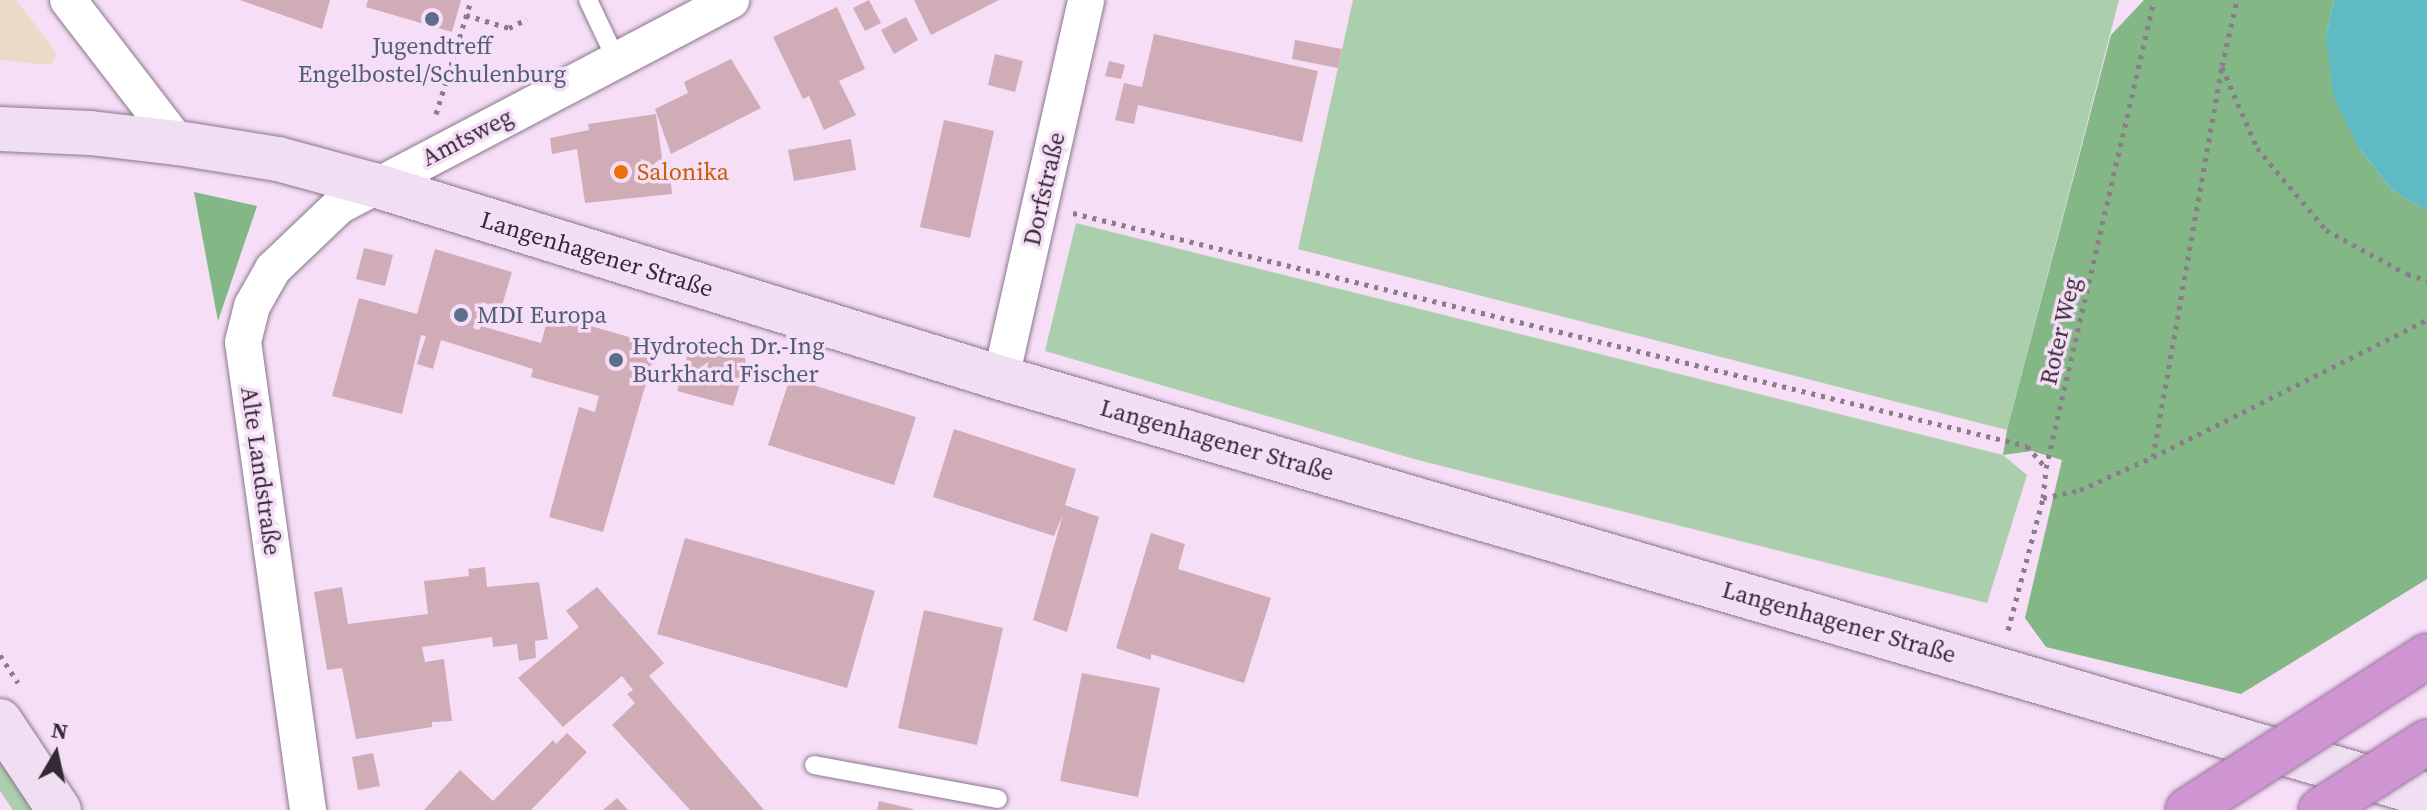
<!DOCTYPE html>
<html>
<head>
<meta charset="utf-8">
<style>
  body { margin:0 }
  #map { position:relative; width:2427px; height:810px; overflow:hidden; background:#f6def7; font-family:"Source Serif 4",serif }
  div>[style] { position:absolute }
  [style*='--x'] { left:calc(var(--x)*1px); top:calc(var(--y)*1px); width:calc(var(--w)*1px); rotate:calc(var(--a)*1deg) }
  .commercial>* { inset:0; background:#e9dbc8 }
  .green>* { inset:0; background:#abceac }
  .forest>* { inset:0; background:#83b786 }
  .water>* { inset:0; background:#5ebbc5 }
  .building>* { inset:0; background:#cfacb6 }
  .path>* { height:5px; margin-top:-2.5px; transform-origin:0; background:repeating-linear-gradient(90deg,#8b7b8b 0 4px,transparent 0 10px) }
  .roads { filter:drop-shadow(0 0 2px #8b768c) drop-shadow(0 0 2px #8b768c) }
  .service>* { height:18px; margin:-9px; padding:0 9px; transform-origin:9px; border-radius:9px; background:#fff }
  .minor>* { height:36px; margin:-18px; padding:0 18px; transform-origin:18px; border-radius:18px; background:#fff }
  .secondary>* { height:44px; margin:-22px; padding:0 22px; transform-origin:22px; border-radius:22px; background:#f0dff2 }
  .bridges { filter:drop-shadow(0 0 2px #976f9a) drop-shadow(0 0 2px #976f9a) }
  .motorway-bridge>* { height:44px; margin:-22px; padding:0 22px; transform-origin:22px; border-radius:22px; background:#ce95d2 }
  .dots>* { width:22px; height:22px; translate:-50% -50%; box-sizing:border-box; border:4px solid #f6def7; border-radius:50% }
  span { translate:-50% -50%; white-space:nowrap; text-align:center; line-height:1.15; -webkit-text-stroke:7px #f6def7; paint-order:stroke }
  .service-label { font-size:24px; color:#4e5e75 }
  .left { translate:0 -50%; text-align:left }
  .street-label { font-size:24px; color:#322932 }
  .food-label { font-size:24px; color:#c56008 }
  .north { position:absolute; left:16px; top:714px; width:80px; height:80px; -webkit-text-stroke:6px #f6def7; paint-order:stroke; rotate:9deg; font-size:22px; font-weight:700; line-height:32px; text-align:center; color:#322932 }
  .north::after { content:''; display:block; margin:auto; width:28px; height:36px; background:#322932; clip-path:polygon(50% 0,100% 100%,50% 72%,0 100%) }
</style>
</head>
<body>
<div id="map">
  <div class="commercial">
    <div style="clip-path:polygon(0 0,16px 0,57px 53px,51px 65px,0 60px)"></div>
  </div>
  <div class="green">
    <div style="clip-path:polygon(1353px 0,2119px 0,2007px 430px,1298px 249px)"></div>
    <div style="clip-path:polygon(1076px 223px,2003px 455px,2027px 475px,1987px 603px,1414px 459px,1045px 351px)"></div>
    <div style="clip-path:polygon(0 757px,34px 810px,13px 810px,0 791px)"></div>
  </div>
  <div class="forest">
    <div style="clip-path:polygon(2144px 0,2334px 0,2326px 36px,2359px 148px,2391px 189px,2427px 211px,2427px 579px,2241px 694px,2046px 647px,2025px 618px,2062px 460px,2032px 451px,2003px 455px,2007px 430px,2111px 35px)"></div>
    <div style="clip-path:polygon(194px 192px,257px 206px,218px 321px)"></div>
  </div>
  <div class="water">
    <div style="clip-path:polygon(2334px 0,2427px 0,2427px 211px,2391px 189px,2359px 148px,2334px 98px,2326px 36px)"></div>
  </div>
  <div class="building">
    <div style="clip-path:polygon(240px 0,330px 0,322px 29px)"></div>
    <div style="clip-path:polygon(368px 0,461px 0,452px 32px,366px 7px)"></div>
    <div style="clip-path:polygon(869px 0,881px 23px,865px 31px,853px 8px)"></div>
    <div style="clip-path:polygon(914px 0,999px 0,931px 35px)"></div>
    <div style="clip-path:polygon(837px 7px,865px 69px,839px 81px,856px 115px,824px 130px,809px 96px,803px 99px,773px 37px)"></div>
    <div style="clip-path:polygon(906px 17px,918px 40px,894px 54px,881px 30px)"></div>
    <div style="clip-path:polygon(1154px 34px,1318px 71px,1302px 142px,1138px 105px,1134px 124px,1115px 120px,1124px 83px,1142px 87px)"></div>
    <div style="clip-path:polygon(1295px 40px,1342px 49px,1338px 68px,1292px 59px)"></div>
    <div style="clip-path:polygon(995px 54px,1023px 61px,1015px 92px,988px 85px)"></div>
    <div style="clip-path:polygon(731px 59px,761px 108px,671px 154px,655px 109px,688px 93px,684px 82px)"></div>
    <div style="clip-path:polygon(1109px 61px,1125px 65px,1121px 79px,1105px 76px)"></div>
    <div style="clip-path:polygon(656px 114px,664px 173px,670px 173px,672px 194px,585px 203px,577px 149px,552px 154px,550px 138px,589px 130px,588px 124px)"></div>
    <div style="clip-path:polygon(944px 120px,994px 131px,970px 238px,920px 227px)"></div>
    <div style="clip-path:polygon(851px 139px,856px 170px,794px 181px,788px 150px)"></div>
    <div style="clip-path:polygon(364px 248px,393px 255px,385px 286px,356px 279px)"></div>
    <div style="clip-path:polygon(435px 249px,512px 272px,501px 309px,482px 302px,473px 328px,479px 330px,481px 326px,541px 343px,549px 314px,657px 345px,603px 532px,549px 517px,579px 407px,595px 412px,599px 396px,531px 377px,533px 369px,441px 340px,433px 369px,417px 364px,426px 336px,421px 335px,402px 414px,332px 396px,359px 298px,417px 314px)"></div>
    <div style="clip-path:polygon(691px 343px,748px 359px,733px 406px,677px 391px)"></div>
    <div style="clip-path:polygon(790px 378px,916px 417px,894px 485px,768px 445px)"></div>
    <div style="clip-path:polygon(954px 429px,1076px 469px,1065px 505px,1099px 517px,1067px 632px,1033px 620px,1063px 514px,1054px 536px,933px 497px)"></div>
    <div style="clip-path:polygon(1151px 533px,1185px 544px,1178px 569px,1271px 598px,1244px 683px,1151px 654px,1151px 660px,1116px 648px)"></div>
    <div style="clip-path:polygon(685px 538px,875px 591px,847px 688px,657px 634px)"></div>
    <div style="clip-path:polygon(485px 567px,487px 587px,539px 582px,548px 639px,535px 641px,536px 658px,519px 661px,517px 644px,493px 647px,492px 637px,422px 647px,425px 662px,444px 659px,452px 721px,432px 722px,432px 727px,356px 739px,342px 668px,327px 670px,314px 592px,342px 587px,348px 624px,428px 614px,424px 581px,469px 576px,468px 569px)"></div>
    <div style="clip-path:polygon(597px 587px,664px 663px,649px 676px,764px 810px,690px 810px,612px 725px,635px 703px,627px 694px,633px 690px,622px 676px,563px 727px,518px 678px,579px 627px,566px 611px)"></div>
    <div style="clip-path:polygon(924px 610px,1003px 628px,977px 745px,898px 728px)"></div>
    <div style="clip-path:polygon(1082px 673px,1160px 688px,1138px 797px,1060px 781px)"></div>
    <div style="clip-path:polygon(567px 733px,587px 752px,531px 810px,424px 810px,460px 770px,493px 801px,553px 740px,556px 744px)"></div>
    <div style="clip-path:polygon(373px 753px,380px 786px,358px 790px,352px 757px)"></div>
    <div style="clip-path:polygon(617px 798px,628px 810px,603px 810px)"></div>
    <div style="clip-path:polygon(879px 801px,913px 809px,913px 810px,877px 810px)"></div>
  </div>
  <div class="path">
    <div style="--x:466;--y:15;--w:45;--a:16.8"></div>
    <div style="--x:509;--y:28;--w:20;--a:-27"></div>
    <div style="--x:2222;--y:67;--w:88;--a:66.6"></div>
    <div style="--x:2257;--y:148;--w:107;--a:49.9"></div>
    <div style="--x:2326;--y:230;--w:92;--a:28.5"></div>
    <div style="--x:2407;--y:274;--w:21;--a:17"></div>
    <div style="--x:436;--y:114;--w:119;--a:-72.9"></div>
    <div style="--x:1073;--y:213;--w:982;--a:13.72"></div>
    <div style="--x:2027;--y:446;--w:29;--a:49"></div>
    <div style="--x:2153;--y:457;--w:397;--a:-80"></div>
    <div style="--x:2222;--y:66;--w:68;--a:-77.2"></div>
    <div style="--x:2043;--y:498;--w:38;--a:-12"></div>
    <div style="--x:2080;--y:490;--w:80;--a:-24.3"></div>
    <div style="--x:2153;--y:457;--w:306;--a:-26.6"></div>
    <div style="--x:2008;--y:630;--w:137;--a:-75.1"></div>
    <div style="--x:2043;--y:498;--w:30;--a:-84"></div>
    <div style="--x:2046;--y:468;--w:480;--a:-77"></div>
    <div style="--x:0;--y:655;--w:33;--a:57"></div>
  </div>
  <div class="roads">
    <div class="service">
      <div style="--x:588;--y:0;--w:65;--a:64.6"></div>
      <div style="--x:814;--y:765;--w:187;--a:10.5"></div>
    </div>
    <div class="minor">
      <div style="--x:68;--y:0;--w:180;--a:52.4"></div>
      <div style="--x:1001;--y:378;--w:387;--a:-77.3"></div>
      <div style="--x:308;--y:810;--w:472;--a:-97.9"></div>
      <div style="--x:243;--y:342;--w:37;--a:-76"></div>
      <div style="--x:252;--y:306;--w:43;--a:-60.4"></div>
      <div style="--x:273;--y:269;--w:91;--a:-43.7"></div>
      <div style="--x:339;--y:206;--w:443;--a:-27.7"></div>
    </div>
    <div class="secondary">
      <div style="--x:0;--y:129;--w:90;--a:2.5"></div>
      <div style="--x:90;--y:133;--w:89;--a:6.5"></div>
      <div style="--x:178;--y:143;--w:101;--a:9.1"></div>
      <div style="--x:278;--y:159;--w:99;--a:15.2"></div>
      <div style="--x:374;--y:185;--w:656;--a:17.11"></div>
      <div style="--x:1001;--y:378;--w:1486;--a:16.3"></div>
      <div style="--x:0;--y:721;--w:107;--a:56.5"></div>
    </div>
  </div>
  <div class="bridges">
    <div class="motorway-bridge">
      <div style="--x:2188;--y:810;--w:284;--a:-32.8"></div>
      <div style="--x:2321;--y:810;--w:126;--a:-32.7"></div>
    </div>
  </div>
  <div class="dots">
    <div style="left:432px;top:19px;background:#5c6f8a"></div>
    <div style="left:621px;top:172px;background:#e8710a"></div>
    <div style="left:461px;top:315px;background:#5c6f8a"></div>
    <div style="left:616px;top:360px;background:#5c6f8a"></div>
  </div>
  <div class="service-label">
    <span style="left:432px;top:60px">Jugendtreff<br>Engelbostel/Schulenburg</span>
    <span class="left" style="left:477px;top:315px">MDI Europa</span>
    <span class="left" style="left:632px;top:360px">Hydrotech Dr.-Ing<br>Burkhard Fischer</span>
  </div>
  <div class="street-label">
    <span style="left:467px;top:137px;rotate:-27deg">Amtsweg</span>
    <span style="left:1044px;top:189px;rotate:-77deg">Dorfstraße</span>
    <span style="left:597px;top:254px;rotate:17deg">Langenhagener Straße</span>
    <span style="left:2060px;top:331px;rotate:-77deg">Roter Weg</span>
    <span style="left:1217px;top:440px;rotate:16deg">Langenhagener Straße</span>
    <span style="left:261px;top:471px;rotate:82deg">Alte Landstraße</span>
    <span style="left:1839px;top:622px;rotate:16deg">Langenhagener Straße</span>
  </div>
  <div class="food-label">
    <span class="left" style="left:637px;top:172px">Salonika</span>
  </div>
  <div class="north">N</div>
</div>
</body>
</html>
